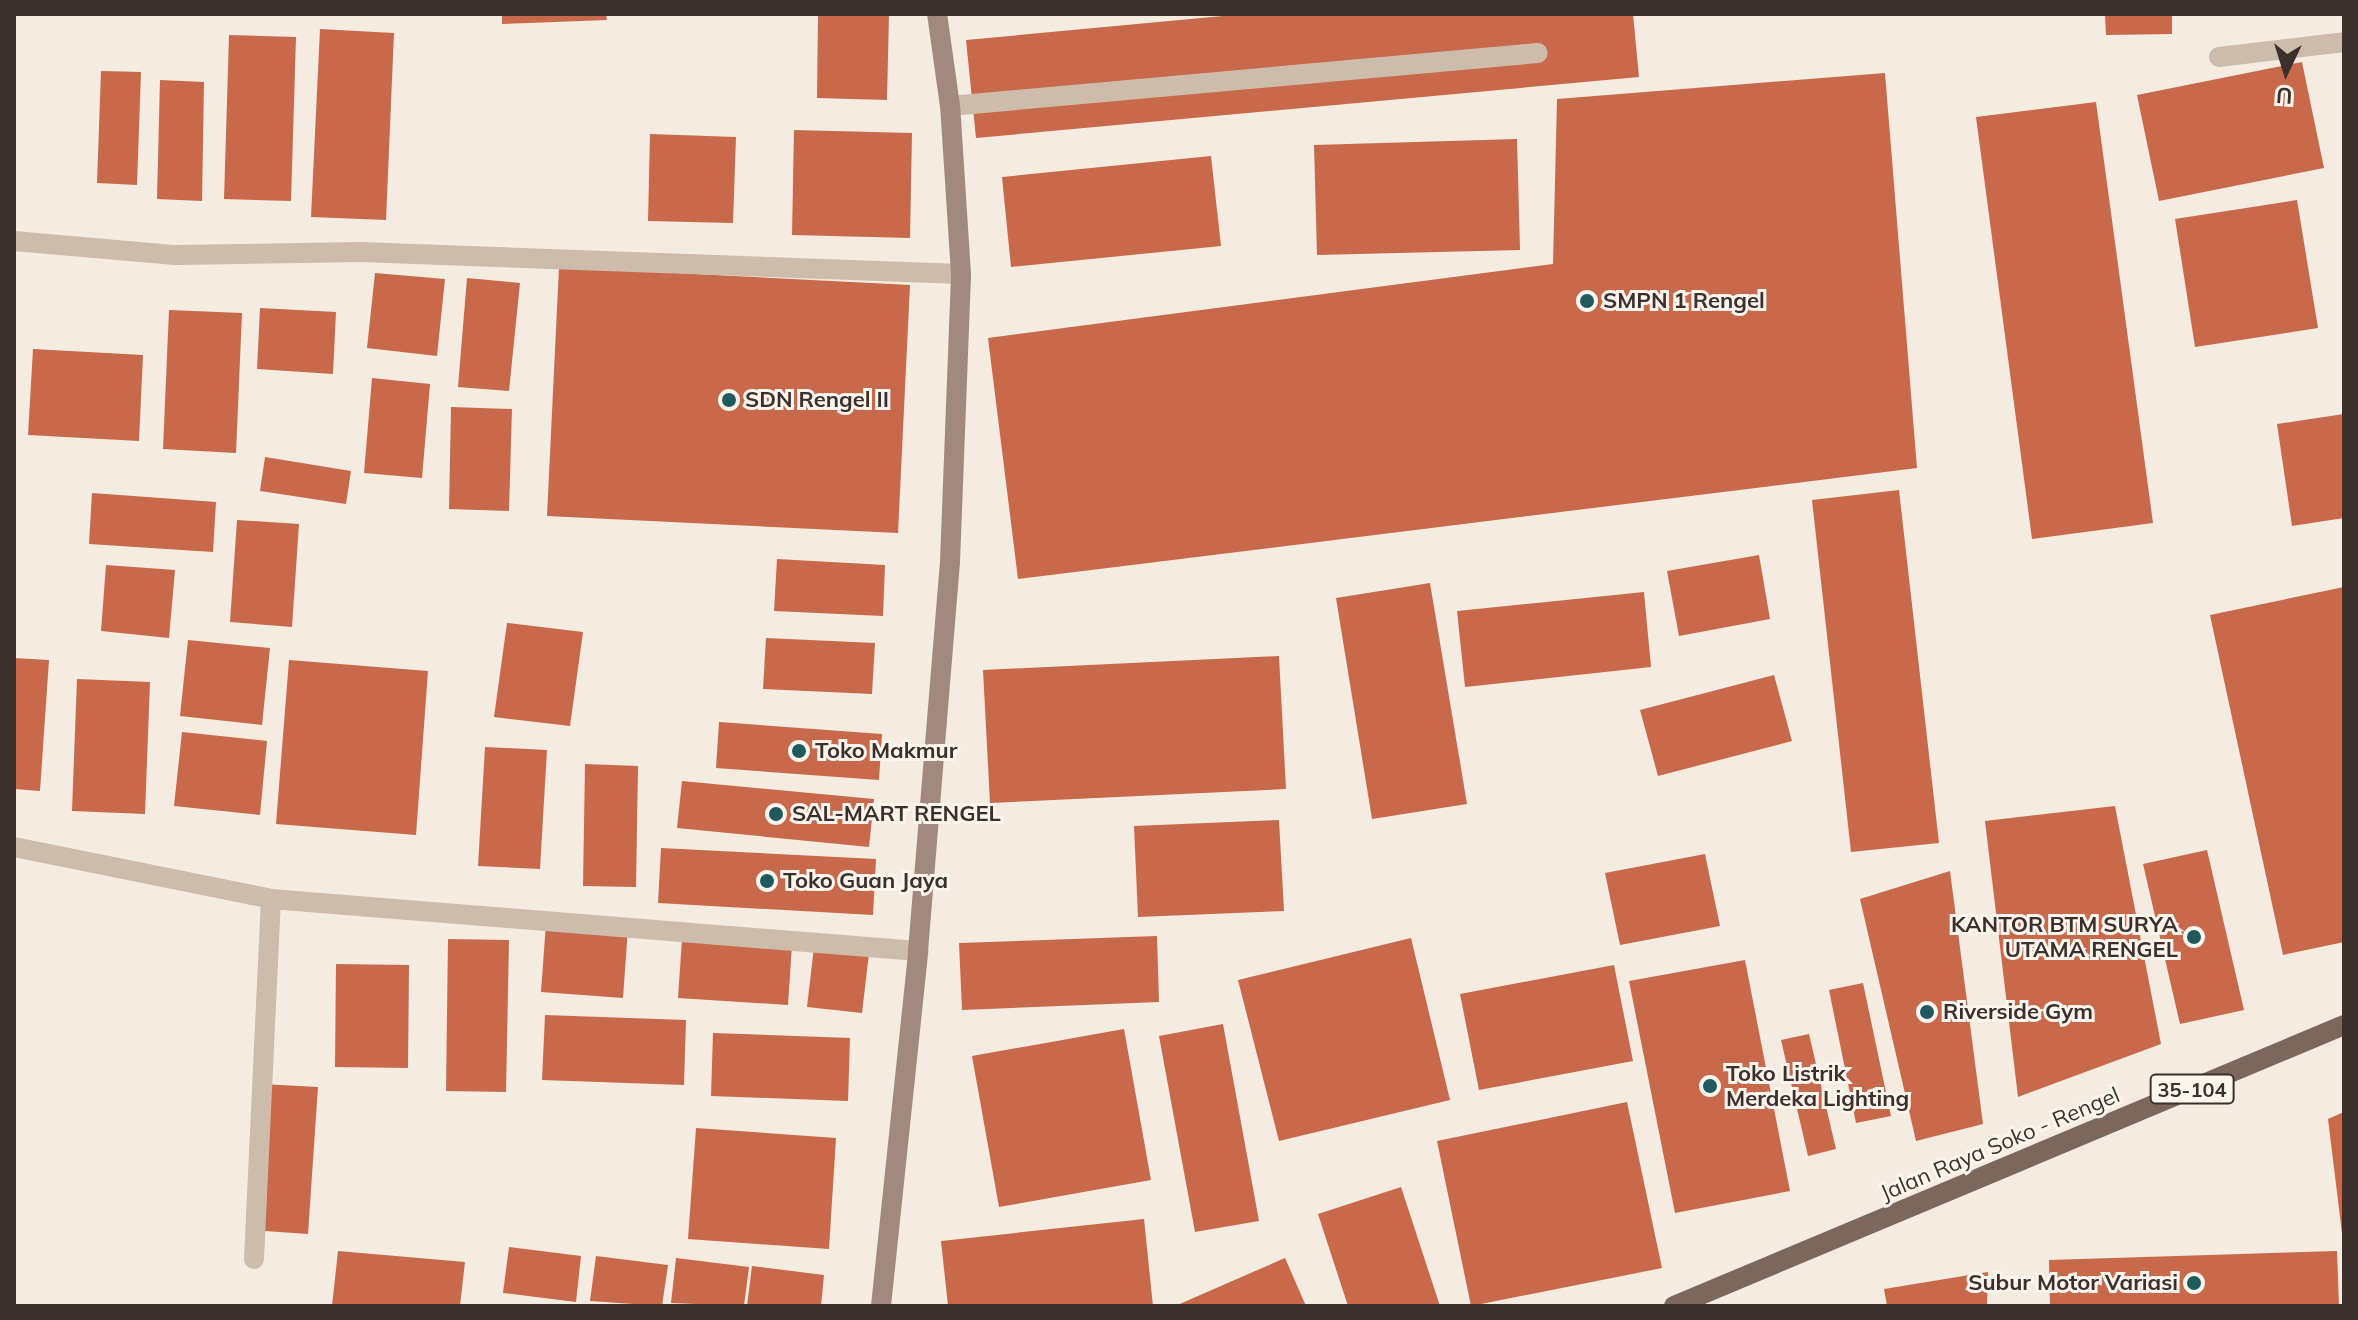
<!DOCTYPE html>
<html>
<head>
<meta charset="utf-8">
<style>
  body { margin:0 }
  #map { position:relative; width:2358px; height:1320px; overflow:hidden; background:#f4ebe1; font-family:Mulish,sans-serif }
  div>[style] { position:absolute }
  [style*='--x'] { left:calc(var(--x)*1px); top:calc(var(--y)*1px); width:calc(var(--w)*1px); rotate:calc(var(--a)*1deg) }
  .building>* { inset:0; background:#c8694b }
  .street>* { height:20px; margin:-10px; padding:0 10px; transform-origin:10px; border-radius:10px; background:#cdbbac }
  .secondary>* { height:20px; margin:-10px; padding:0 10px; transform-origin:10px; border-radius:10px; background:#a18a7d }
  .primary>* { height:20px; margin:-10px; padding:0 10px; transform-origin:10px; border-radius:10px; background:#7d675c }
  .dots>* { width:22px; height:22px; translate:-50% -50%; box-sizing:border-box; border:4px solid #fbf5ee; border-radius:50% }
  span { translate:-50% -50%; white-space:nowrap; text-align:center; line-height:1.15; -webkit-text-stroke:6px #fbf5ee; paint-order:stroke }
  .shield-label span { padding:2px 6px; background:#fbf5ee; border:2px solid; border-radius:6px; -webkit-text-stroke-width:0 }
  .shield-label { font-size:20px; color:#3b302b; font-weight:700 }
  .poi-label { font-size:22px; color:#3b302b; font-weight:700 }
  .left { translate:0 -50%; text-align:left }
  .right { translate:-100% -50%; text-align:right }
  .street-label { font-size:22px; color:#3b302b }
  .frame { position:absolute; inset:0; border:16px solid #3b302b; pointer-events:none }
  .north { position:absolute; left:2246px; top:32px; width:80px; height:80px; -webkit-text-stroke:6px #fbf5ee; paint-order:stroke; rotate:184deg; font-size:22px; font-weight:700; line-height:32px; text-align:center; color:#3b302b }
  .north::after { content:''; display:block; margin:auto; width:28px; height:36px; background:#3b302b; clip-path:polygon(50% 0,100% 100%,50% 72%,0 100%) }
</style>
</head>
<body>
<div id="map">
  <div class="building">
    <div style="clip-path:polygon(502px 14px,606px 14px,607px 20px,502px 24px)"></div>
    <div style="clip-path:polygon(818px 14px,889px 14px,887px 100px,817px 98px)"></div>
    <div style="clip-path:polygon(1244px 14px,1633px 14px,1639px 77px,976px 138px,966px 40px)"></div>
    <div style="clip-path:polygon(2105px 14px,2172px 14px,2172px 34px,2106px 35px)"></div>
    <div style="clip-path:polygon(320px 29px,394px 33px,386px 220px,311px 217px)"></div>
    <div style="clip-path:polygon(229px 35px,296px 37px,291px 201px,224px 199px)"></div>
    <div style="clip-path:polygon(2302px 62px,2324px 168px,2159px 201px,2137px 95px)"></div>
    <div style="clip-path:polygon(101px 71px,141px 72px,137px 185px,97px 183px)"></div>
    <div style="clip-path:polygon(1885px 73px,1917px 468px,1018px 579px,988px 338px,1553px 264px,1557px 99px)"></div>
    <div style="clip-path:polygon(160px 80px,204px 82px,202px 201px,157px 199px)"></div>
    <div style="clip-path:polygon(2096px 102px,2153px 523px,2032px 539px,1976px 117px)"></div>
    <div style="clip-path:polygon(794px 130px,912px 133px,910px 238px,792px 235px)"></div>
    <div style="clip-path:polygon(650px 134px,736px 137px,733px 223px,648px 221px)"></div>
    <div style="clip-path:polygon(1517px 139px,1520px 250px,1317px 255px,1314px 145px)"></div>
    <div style="clip-path:polygon(1211px 156px,1221px 246px,1011px 267px,1002px 177px)"></div>
    <div style="clip-path:polygon(2297px 200px,2318px 328px,2195px 347px,2175px 219px)"></div>
    <div style="clip-path:polygon(559px 267px,910px 285px,898px 533px,547px 516px)"></div>
    <div style="clip-path:polygon(375px 273px,445px 279px,437px 356px,367px 348px)"></div>
    <div style="clip-path:polygon(467px 278px,520px 283px,509px 391px,458px 387px)"></div>
    <div style="clip-path:polygon(260px 308px,336px 312px,333px 374px,257px 369px)"></div>
    <div style="clip-path:polygon(169px 310px,242px 313px,236px 453px,163px 449px)"></div>
    <div style="clip-path:polygon(33px 349px,143px 355px,139px 441px,28px 435px)"></div>
    <div style="clip-path:polygon(372px 378px,430px 384px,422px 478px,364px 473px)"></div>
    <div style="clip-path:polygon(451px 407px,512px 409px,509px 511px,449px 509px)"></div>
    <div style="clip-path:polygon(2344px 414px,2344px 518px,2292px 526px,2277px 424px)"></div>
    <div style="clip-path:polygon(265px 457px,351px 471px,346px 504px,260px 491px)"></div>
    <div style="clip-path:polygon(1899px 490px,1939px 843px,1851px 852px,1812px 500px)"></div>
    <div style="clip-path:polygon(92px 493px,216px 502px,213px 552px,89px 544px)"></div>
    <div style="clip-path:polygon(237px 520px,299px 524px,292px 627px,230px 622px)"></div>
    <div style="clip-path:polygon(1759px 555px,1770px 619px,1679px 636px,1667px 571px)"></div>
    <div style="clip-path:polygon(777px 559px,885px 565px,883px 616px,774px 611px)"></div>
    <div style="clip-path:polygon(106px 565px,175px 570px,169px 638px,101px 631px)"></div>
    <div style="clip-path:polygon(1430px 583px,1467px 804px,1372px 819px,1336px 598px)"></div>
    <div style="clip-path:polygon(2344px 587px,2344px 942px,2283px 955px,2210px 615px)"></div>
    <div style="clip-path:polygon(1644px 592px,1651px 667px,1465px 687px,1457px 611px)"></div>
    <div style="clip-path:polygon(507px 623px,583px 632px,570px 726px,494px 717px)"></div>
    <div style="clip-path:polygon(766px 638px,875px 643px,872px 694px,763px 689px)"></div>
    <div style="clip-path:polygon(188px 640px,270px 648px,262px 725px,180px 716px)"></div>
    <div style="clip-path:polygon(1279px 656px,1286px 789px,990px 803px,983px 670px)"></div>
    <div style="clip-path:polygon(14px 658px,49px 660px,40px 791px,14px 789px)"></div>
    <div style="clip-path:polygon(289px 660px,428px 671px,416px 835px,276px 824px)"></div>
    <div style="clip-path:polygon(1774px 675px,1792px 741px,1658px 776px,1640px 710px)"></div>
    <div style="clip-path:polygon(77px 679px,150px 682px,145px 814px,72px 811px)"></div>
    <div style="clip-path:polygon(719px 722px,882px 734px,879px 780px,716px 768px)"></div>
    <div style="clip-path:polygon(182px 732px,267px 741px,260px 815px,174px 806px)"></div>
    <div style="clip-path:polygon(485px 747px,547px 750px,540px 869px,478px 866px)"></div>
    <div style="clip-path:polygon(585px 764px,638px 766px,636px 887px,583px 886px)"></div>
    <div style="clip-path:polygon(682px 781px,874px 799px,869px 847px,677px 828px)"></div>
    <div style="clip-path:polygon(2115px 806px,2161px 1044px,2018px 1097px,1985px 821px)"></div>
    <div style="clip-path:polygon(1279px 820px,1284px 911px,1138px 917px,1134px 826px)"></div>
    <div style="clip-path:polygon(661px 848px,876px 859px,873px 915px,658px 903px)"></div>
    <div style="clip-path:polygon(2207px 850px,2244px 1010px,2180px 1024px,2143px 864px)"></div>
    <div style="clip-path:polygon(1705px 854px,1720px 926px,1620px 945px,1605px 873px)"></div>
    <div style="clip-path:polygon(1950px 871px,1983px 1124px,1916px 1141px,1860px 899px)"></div>
    <div style="clip-path:polygon(546px 923px,628px 928px,623px 998px,541px 992px)"></div>
    <div style="clip-path:polygon(1157px 936px,1159px 1002px,962px 1010px,959px 943px)"></div>
    <div style="clip-path:polygon(1411px 938px,1450px 1100px,1279px 1141px,1238px 980px)"></div>
    <div style="clip-path:polygon(448px 939px,509px 940px,506px 1092px,446px 1091px)"></div>
    <div style="clip-path:polygon(682px 939px,792px 945px,788px 1005px,678px 998px)"></div>
    <div style="clip-path:polygon(814px 947px,869px 953px,862px 1013px,807px 1007px)"></div>
    <div style="clip-path:polygon(1745px 960px,1790px 1191px,1675px 1213px,1629px 981px)"></div>
    <div style="clip-path:polygon(336px 964px,409px 965px,408px 1068px,335px 1067px)"></div>
    <div style="clip-path:polygon(1614px 965px,1633px 1061px,1479px 1090px,1460px 994px)"></div>
    <div style="clip-path:polygon(1863px 983px,1891px 1116px,1856px 1123px,1829px 990px)"></div>
    <div style="clip-path:polygon(545px 1015px,686px 1020px,684px 1085px,542px 1080px)"></div>
    <div style="clip-path:polygon(1223px 1024px,1259px 1221px,1195px 1232px,1159px 1036px)"></div>
    <div style="clip-path:polygon(1124px 1029px,1151px 1180px,999px 1207px,972px 1056px)"></div>
    <div style="clip-path:polygon(713px 1033px,850px 1038px,848px 1101px,711px 1096px)"></div>
    <div style="clip-path:polygon(1809px 1034px,1836px 1149px,1808px 1156px,1781px 1040px)"></div>
    <div style="clip-path:polygon(261px 1084px,318px 1087px,308px 1234px,252px 1230px)"></div>
    <div style="clip-path:polygon(1627px 1102px,1662px 1268px,1471px 1306px,1437px 1141px)"></div>
    <div style="clip-path:polygon(2344px 1112px,2344px 1233px,2342px 1233px,2328px 1119px)"></div>
    <div style="clip-path:polygon(696px 1128px,836px 1138px,829px 1249px,688px 1239px)"></div>
    <div style="clip-path:polygon(1401px 1187px,1440px 1306px,1348px 1306px,1318px 1214px)"></div>
    <div style="clip-path:polygon(1144px 1219px,1153px 1306px,948px 1306px,941px 1241px)"></div>
    <div style="clip-path:polygon(509px 1247px,581px 1256px,576px 1302px,503px 1293px)"></div>
    <div style="clip-path:polygon(338px 1251px,465px 1262px,460px 1306px,332px 1306px)"></div>
    <div style="clip-path:polygon(2337px 1251px,2339px 1306px,2050px 1306px,2049px 1260px)"></div>
    <div style="clip-path:polygon(596px 1256px,668px 1265px,662px 1306px,590px 1301px)"></div>
    <div style="clip-path:polygon(676px 1258px,749px 1267px,744px 1306px,671px 1303px)"></div>
    <div style="clip-path:polygon(1285px 1258px,1306px 1306px,1175px 1306px)"></div>
    <div style="clip-path:polygon(752px 1266px,824px 1275px,821px 1306px,747px 1306px)"></div>
    <div style="clip-path:polygon(1988px 1272px,1987px 1306px,1887px 1306px,1884px 1289px)"></div>
  </div>
  <div class="street">
    <div style="--x:2219;--y:57;--w:126;--a:-6.8"></div>
    <div style="--x:950;--y:106;--w:590;--a:-5.15"></div>
    <div style="--x:14;--y:241;--w:162;--a:5"></div>
    <div style="--x:175;--y:255;--w:186;--a:-0.9"></div>
    <div style="--x:361;--y:252;--w:600;--a:2.1"></div>
    <div style="--x:14;--y:847;--w:262;--a:11.4"></div>
    <div style="--x:271;--y:899;--w:649;--a:4.6"></div>
    <div style="--x:254;--y:1259;--w:360;--a:-87.3"></div>
  </div>
  <div class="secondary">
    <div style="--x:881;--y:1306;--w:357;--a:-84"></div>
    <div style="--x:918;--y:951;--w:390;--a:-85.3"></div>
    <div style="--x:950;--y:562;--w:288;--a:-87.8"></div>
    <div style="--x:961;--y:274;--w:168;--a:-93.7"></div>
    <div style="--x:950;--y:106;--w:93;--a:-98"></div>
  </div>
  <div class="primary">
    <div style="--x:1674;--y:1306;--w:727;--a:-22.75"></div>
  </div>
  <div class="dots">
    <div style="left:1587px;top:301px;background:#1f5a5e"></div>
    <div style="left:729px;top:400px;background:#1f5a5e"></div>
    <div style="left:799px;top:751px;background:#1f5a5e"></div>
    <div style="left:776px;top:814px;background:#1f5a5e"></div>
    <div style="left:767px;top:881px;background:#1f5a5e"></div>
    <div style="left:2194px;top:937px;background:#1f5a5e"></div>
    <div style="left:1927px;top:1012px;background:#1f5a5e"></div>
    <div style="left:1710px;top:1086px;background:#1f5a5e"></div>
    <div style="left:2194px;top:1283px;background:#1f5a5e"></div>
  </div>
  <div class="shield-label">
    <span style="left:2192px;top:1089px">35-104</span>
  </div>
  <div class="poi-label">
    <span class="left" style="left:1603px;top:301px">SMPN 1 Rengel</span>
    <span class="left" style="left:745px;top:400px">SDN Rengel II</span>
    <span class="left" style="left:815px;top:751px">Toko Makmur</span>
    <span class="left" style="left:792px;top:814px">SAL-MART RENGEL</span>
    <span class="left" style="left:783px;top:881px">Toko Guan Jaya</span>
    <span class="right" style="left:2178px;top:937px">KANTOR BTM SURYA<br>UTAMA RENGEL</span>
    <span class="left" style="left:1943px;top:1012px">Riverside Gym</span>
    <span class="left" style="left:1726px;top:1086px">Toko Listrik<br>Merdeka Lighting</span>
    <span class="right" style="left:2178px;top:1283px">Subur Motor Variasi</span>
  </div>
  <div class="street-label">
    <span style="left:2000px;top:1144px;rotate:-23deg">Jalan Raya Soko - Rengel</span>
  </div>
  <div class="frame"></div>
  <div class="north">U</div>
</div>
</body>
</html>
